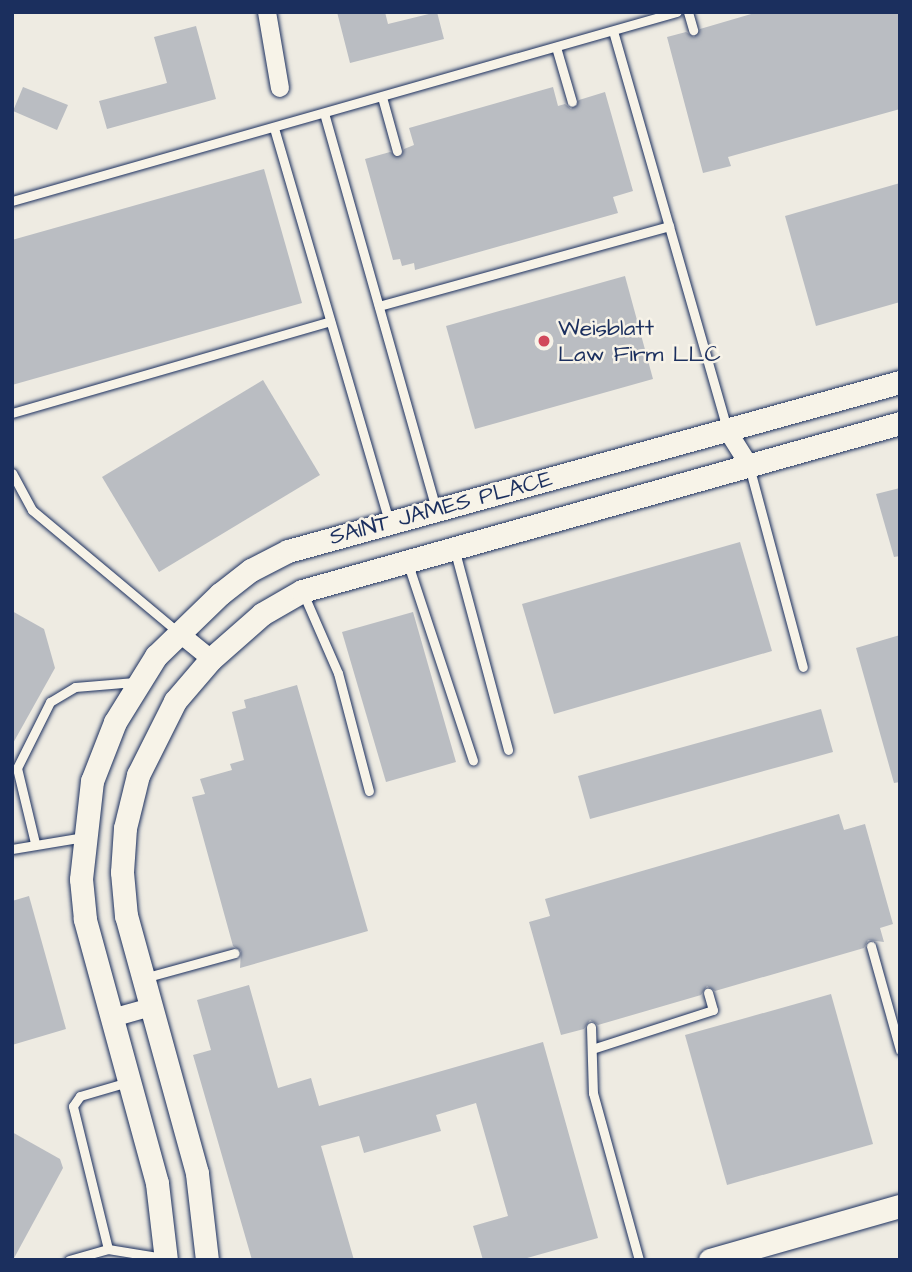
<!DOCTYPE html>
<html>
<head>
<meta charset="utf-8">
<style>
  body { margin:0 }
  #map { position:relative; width:912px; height:1272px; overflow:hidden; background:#eeebe2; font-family:"Architects Daughter",sans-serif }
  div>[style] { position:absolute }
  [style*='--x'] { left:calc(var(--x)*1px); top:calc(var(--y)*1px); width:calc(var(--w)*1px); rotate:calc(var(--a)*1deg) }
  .building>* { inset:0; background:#babdc2 }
  .roads { filter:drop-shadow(0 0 2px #1b2f5e) drop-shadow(0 0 2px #1b2f5e) }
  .service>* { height:9px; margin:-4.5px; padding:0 4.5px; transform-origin:4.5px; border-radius:4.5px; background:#f7f3e8 }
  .minor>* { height:18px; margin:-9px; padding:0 9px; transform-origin:9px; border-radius:9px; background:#f7f3e8 }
  .tertiary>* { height:23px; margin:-11.5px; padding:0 11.5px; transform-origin:11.5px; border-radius:11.5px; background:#f7f3e8 }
  .dots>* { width:19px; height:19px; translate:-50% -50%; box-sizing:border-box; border:4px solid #f7f3e8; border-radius:50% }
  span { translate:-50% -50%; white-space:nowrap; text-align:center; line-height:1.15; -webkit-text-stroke:5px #f7f3e8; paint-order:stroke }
  .poi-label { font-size:23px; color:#1b2f5e }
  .left { translate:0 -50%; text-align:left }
  .street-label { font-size:23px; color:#1b2f5e }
  .frame { position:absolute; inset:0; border:14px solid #1b2f5e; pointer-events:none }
</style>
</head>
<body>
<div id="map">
  <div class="building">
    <div style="clip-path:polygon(337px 12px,385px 12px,388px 24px,437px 12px,444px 39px,350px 63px)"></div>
    <div style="clip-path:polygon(758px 12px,900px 12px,900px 109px,728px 157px,731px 166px,703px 173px,667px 37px,686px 32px,694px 37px,700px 29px)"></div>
    <div style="clip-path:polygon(196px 26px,216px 99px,107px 129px,99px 101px,167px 83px,154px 37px)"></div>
    <div style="clip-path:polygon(23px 87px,68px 105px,57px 130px,13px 111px)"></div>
    <div style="clip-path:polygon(553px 87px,558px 106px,565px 104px,571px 109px,579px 100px,605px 92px,633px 191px,613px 197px,618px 213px,415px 270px,414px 263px,402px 266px,400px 259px,393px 260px,365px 159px,390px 152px,401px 156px,404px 149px,414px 145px,409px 128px)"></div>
    <div style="clip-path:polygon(264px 169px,302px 303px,12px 385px,12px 240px)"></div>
    <div style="clip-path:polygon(900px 183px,900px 302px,816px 326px,785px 216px)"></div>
    <div style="clip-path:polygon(625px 276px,653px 379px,475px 429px,446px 326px)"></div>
    <div style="clip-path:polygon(263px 380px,320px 475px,159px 572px,102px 477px)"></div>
    <div style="clip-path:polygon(900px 488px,900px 556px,894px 557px,876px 494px)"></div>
    <div style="clip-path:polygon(740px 542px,772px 651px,554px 714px,522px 604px)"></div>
    <div style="clip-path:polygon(12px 611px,44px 629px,55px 668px,12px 745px)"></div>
    <div style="clip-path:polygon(413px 612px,456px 762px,386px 782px,342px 632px)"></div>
    <div style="clip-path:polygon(900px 635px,900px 782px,894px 783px,856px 648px)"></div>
    <div style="clip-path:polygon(297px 685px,368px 931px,240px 968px,241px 951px,233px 946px,192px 797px,205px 794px,200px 779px,232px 770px,230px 764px,244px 760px,232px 712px,246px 708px,244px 700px)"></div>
    <div style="clip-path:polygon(821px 709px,833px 752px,590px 819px,578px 776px)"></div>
    <div style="clip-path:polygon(839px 814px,844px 830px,865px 824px,893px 924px,880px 928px,884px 942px,868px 940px,864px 948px,715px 991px,707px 986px,701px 995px,598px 1025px,590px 1020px,584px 1029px,561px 1035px,529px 922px,550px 916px,545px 899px)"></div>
    <div style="clip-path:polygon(29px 896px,66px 1029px,12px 1045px,12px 901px)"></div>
    <div style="clip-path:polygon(249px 985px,278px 1088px,311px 1078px,319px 1106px,543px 1042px,598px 1238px,520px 1260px,483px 1260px,473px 1226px,508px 1216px,476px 1103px,436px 1115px,441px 1131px,364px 1153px,359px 1136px,321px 1146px,354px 1260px,252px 1260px,193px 1055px,211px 1050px,197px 1000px)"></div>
    <div style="clip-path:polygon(831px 994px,873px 1144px,727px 1185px,685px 1035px)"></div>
    <div style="clip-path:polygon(12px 1132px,60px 1159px,63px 1168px,13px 1260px)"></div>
  </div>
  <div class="roads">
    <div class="service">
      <div style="--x:688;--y:12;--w:19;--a:74"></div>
      <div style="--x:613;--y:31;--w:414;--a:74"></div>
      <div style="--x:556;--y:47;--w:57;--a:73.8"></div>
      <div style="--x:382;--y:97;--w:56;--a:74.5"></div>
      <div style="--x:324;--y:113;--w:412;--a:74.2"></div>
      <div style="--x:274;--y:128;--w:410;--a:73.7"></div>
      <div style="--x:12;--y:201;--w:691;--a:-15.87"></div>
      <div style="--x:379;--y:306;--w:301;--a:-15.4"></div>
      <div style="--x:12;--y:413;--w:331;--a:-16.1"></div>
      <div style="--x:749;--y:466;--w:208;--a:75"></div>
      <div style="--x:12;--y:473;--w:42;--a:61.6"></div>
      <div style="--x:32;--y:510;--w:190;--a:39.9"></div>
      <div style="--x:454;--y:548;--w:209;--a:75"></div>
      <div style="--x:408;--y:564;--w:207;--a:71.7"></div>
      <div style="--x:303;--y:593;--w:87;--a:66.4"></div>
      <div style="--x:338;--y:673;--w:122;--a:75.3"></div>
      <div style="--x:35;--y:843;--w:77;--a:-103.5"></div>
      <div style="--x:17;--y:768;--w:74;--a:-63.4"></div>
      <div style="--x:50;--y:702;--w:29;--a:-31"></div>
      <div style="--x:75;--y:687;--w:60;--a:-4.8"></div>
      <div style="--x:12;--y:849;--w:73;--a:-9.5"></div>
      <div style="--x:871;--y:946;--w:108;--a:74.4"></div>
      <div style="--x:144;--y:978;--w:94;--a:-15.4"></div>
      <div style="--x:591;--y:1027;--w:66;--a:88.3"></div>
      <div style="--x:593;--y:1093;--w:173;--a:74.6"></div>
      <div style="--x:592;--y:1049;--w:127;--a:-17.9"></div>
      <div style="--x:713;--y:1010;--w:18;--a:-106"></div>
      <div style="--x:108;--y:1249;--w:147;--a:-103.8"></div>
      <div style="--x:73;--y:1106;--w:12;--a:-55"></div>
      <div style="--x:80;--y:1096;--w:50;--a:-16.3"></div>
      <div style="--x:69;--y:1260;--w:41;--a:-15.8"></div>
      <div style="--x:108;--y:1249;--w:56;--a:9.3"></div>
    </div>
    <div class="minor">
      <div style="--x:267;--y:12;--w:77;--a:80.3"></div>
      <div style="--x:727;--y:430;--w:41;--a:57.8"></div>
      <div style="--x:179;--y:633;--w:41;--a:39.1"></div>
      <div style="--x:112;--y:1018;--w:41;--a:-15.8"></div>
    </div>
    <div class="tertiary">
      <div style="--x:166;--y:1260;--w:78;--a:-96.7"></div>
      <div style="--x:157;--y:1183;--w:274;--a:-105.3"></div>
      <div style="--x:85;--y:919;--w:40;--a:-95.7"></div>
      <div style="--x:81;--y:879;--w:99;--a:-83.6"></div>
      <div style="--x:92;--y:781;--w:63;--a:-68.7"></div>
      <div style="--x:115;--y:722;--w:78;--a:-58.2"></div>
      <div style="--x:156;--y:656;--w:89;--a:-44.1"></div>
      <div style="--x:220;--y:594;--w:39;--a:-38"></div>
      <div style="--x:251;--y:570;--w:42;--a:-27.2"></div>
      <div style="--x:288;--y:551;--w:635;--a:-15.44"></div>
      <div style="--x:207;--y:1260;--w:88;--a:-96.6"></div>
      <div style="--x:197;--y:1173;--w:267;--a:-105.4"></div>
      <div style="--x:126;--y:916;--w:44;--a:-95.2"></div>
      <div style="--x:122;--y:872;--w:44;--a:-86.1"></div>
      <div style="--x:125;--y:828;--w:55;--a:-76.2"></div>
      <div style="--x:138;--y:775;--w:83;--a:-63.4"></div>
      <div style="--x:175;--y:701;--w:55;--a:-49.4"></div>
      <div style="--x:211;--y:659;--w:68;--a:-41.4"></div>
      <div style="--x:262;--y:614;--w:46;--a:-29.9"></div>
      <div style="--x:302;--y:591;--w:621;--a:-15.69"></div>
      <div style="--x:710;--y:1260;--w:198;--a:-15.9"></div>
    </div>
  </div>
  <div class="dots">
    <div style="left:544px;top:341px;background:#d1495b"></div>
  </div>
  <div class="poi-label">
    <span class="left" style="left:558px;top:341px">Weisblatt<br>Law Firm LLC</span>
  </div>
  <div class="street-label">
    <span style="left:441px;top:508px;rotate:-15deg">SAINT JAMES PLACE</span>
  </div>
  <div class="frame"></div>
</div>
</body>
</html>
